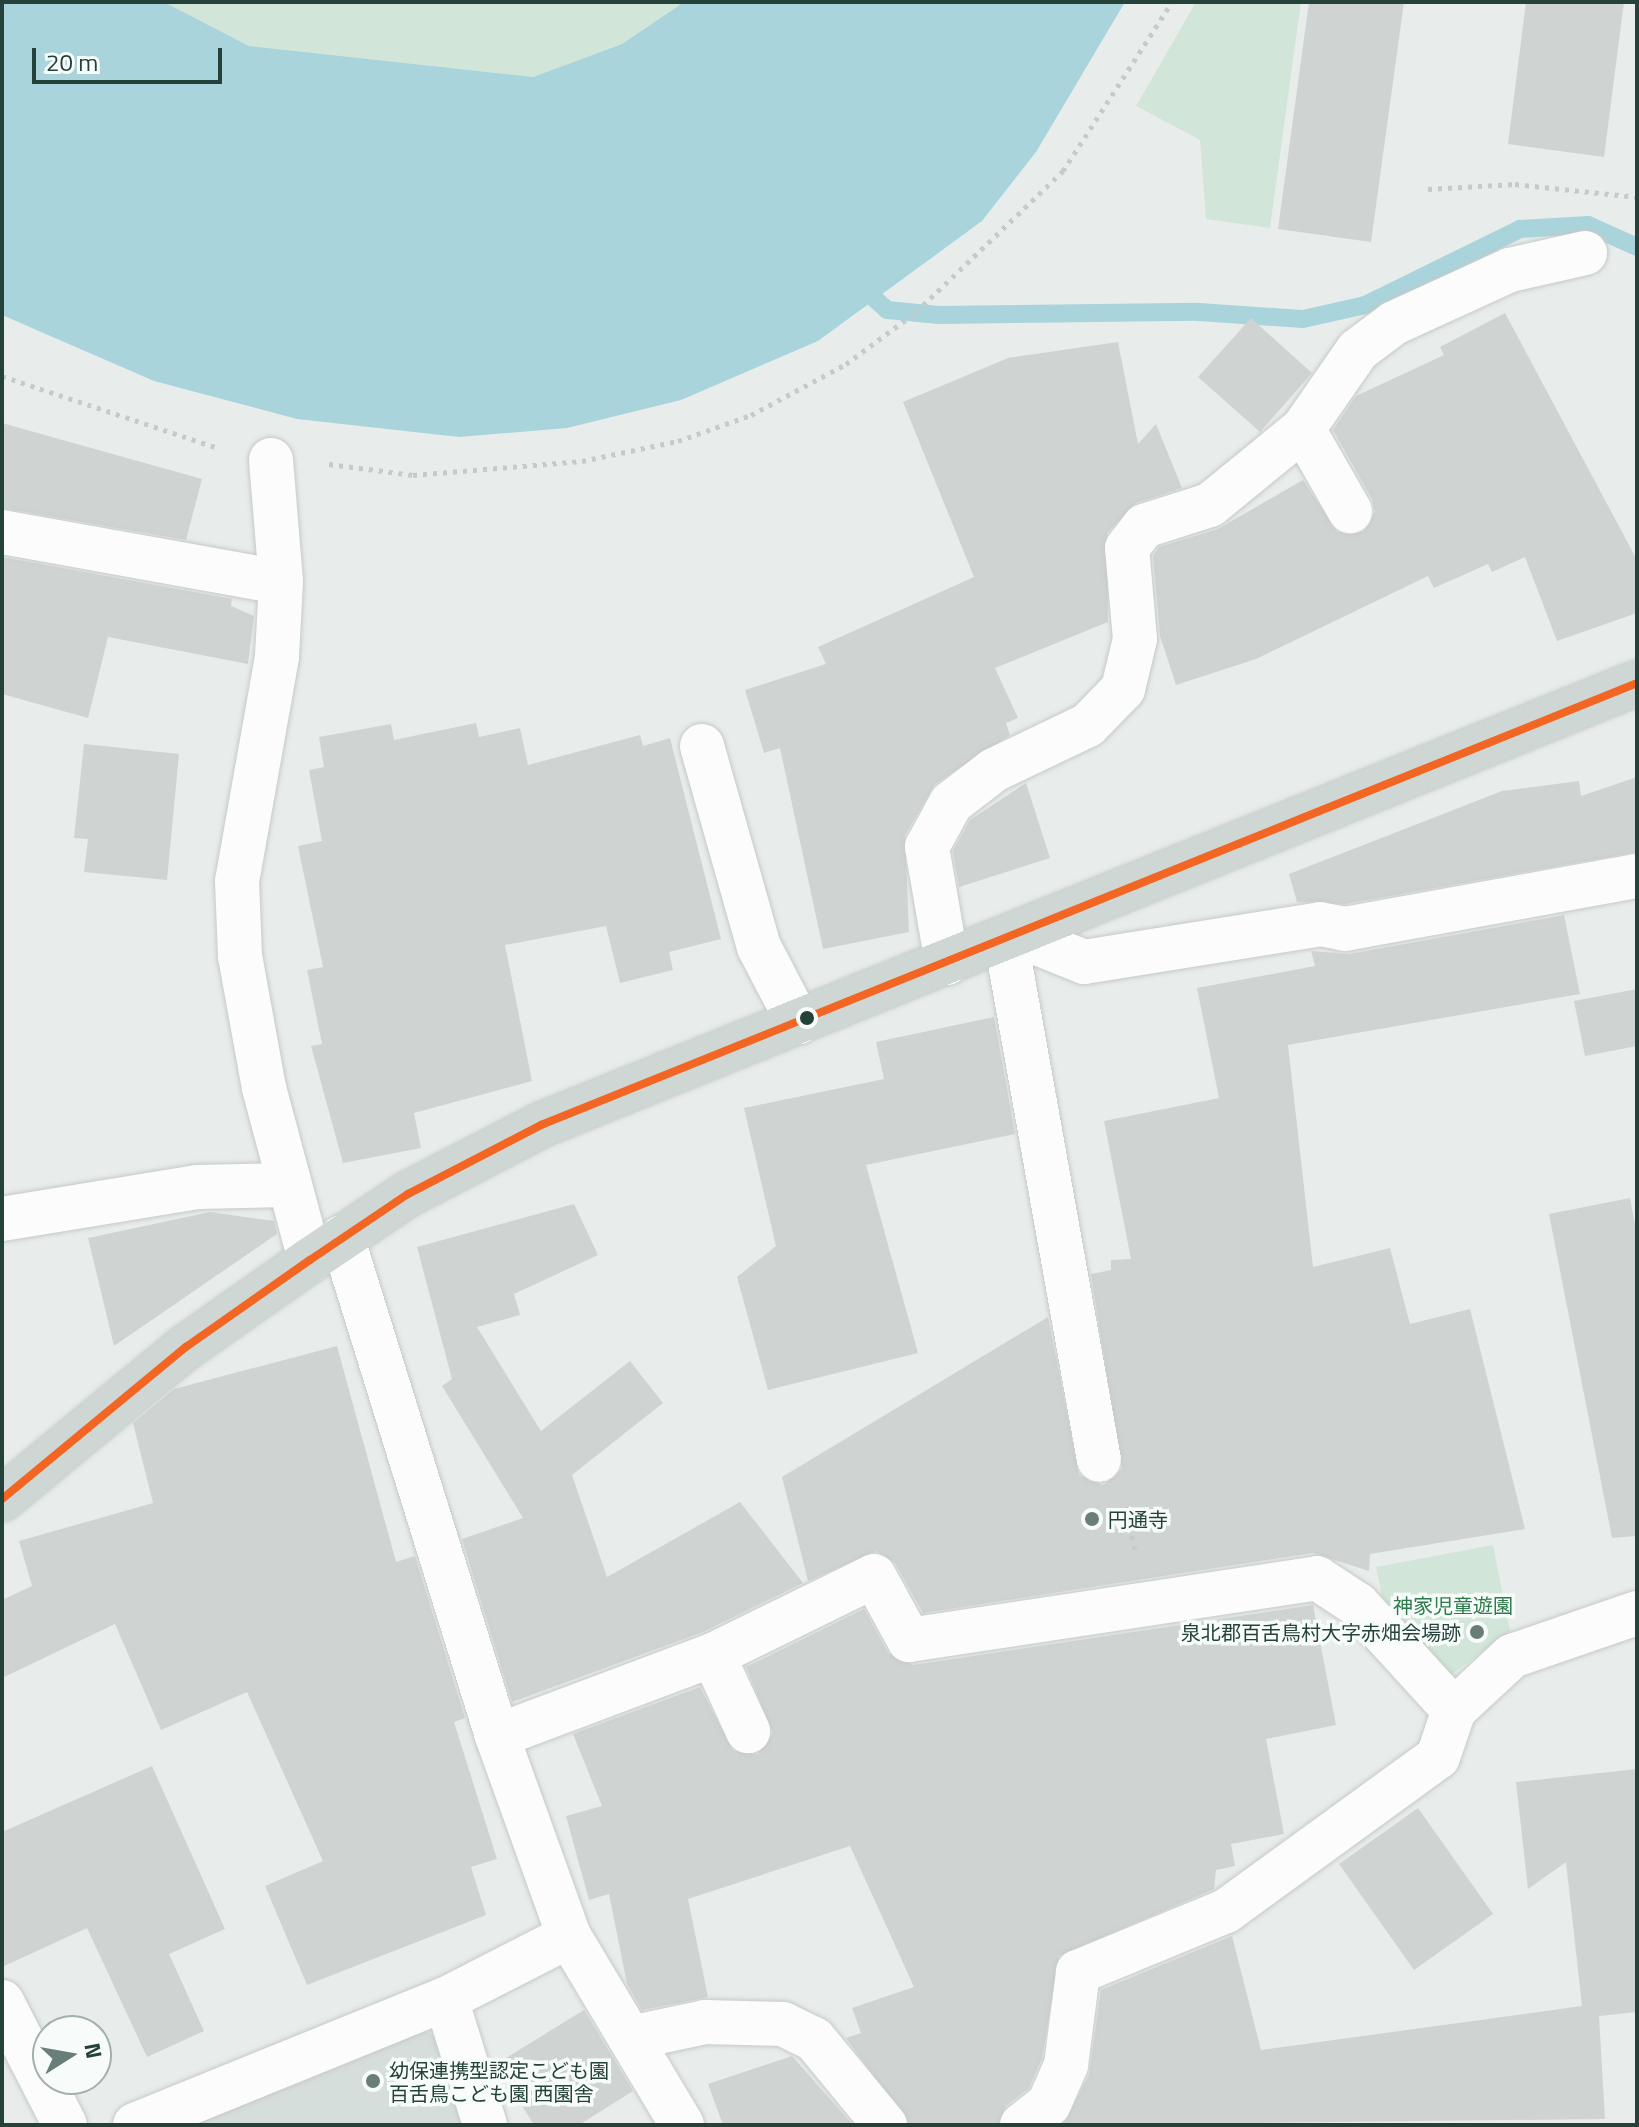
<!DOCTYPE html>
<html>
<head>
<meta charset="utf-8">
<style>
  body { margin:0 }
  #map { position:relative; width:1639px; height:2127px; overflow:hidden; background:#e8edeb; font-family:"Titillium Web","Noto Sans JP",sans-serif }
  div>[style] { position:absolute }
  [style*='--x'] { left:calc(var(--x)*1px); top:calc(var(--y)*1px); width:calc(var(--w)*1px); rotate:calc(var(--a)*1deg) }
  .built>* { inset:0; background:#d6dedb }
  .green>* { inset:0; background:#d1e6d8 }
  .water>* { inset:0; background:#a9d4db }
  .stream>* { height:18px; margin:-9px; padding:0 9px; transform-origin:9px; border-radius:9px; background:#a9d4db }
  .building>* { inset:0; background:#cfd4d2 }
  .path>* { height:5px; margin-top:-2.5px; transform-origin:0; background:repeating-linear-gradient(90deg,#c3ccca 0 4px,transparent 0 10px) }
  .roads { filter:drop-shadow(0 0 2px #c5cac8) drop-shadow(0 0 2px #c5cac8) }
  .minor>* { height:44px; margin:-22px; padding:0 22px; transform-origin:22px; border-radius:22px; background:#fcfcfc }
  .major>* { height:44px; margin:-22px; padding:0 22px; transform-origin:22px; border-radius:22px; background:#cfd7d5 }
  .bus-1>* { height:8px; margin:-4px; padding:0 4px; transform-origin:4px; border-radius:4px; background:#f26522 }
  .dots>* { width:22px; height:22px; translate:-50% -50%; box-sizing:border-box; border:4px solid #f7fbf9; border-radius:50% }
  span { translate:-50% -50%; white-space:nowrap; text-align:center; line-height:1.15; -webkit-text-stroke:7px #f7fbf9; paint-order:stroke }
  .poi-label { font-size:20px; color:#24423a }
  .left { translate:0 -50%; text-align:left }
  .right { translate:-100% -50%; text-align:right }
  .park-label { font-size:20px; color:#2d7a4b }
  .frame { position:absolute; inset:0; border:4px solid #24423a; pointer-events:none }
  .north { position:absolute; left:32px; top:2015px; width:80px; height:80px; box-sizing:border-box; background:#f7fbf9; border:2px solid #a3b1ad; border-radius:50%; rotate:79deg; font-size:22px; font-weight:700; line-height:32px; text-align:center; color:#24423a }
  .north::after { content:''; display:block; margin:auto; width:28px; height:36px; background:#697e78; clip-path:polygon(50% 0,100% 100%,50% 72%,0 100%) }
  .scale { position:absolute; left:32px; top:48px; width:190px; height:36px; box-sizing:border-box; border:4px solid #24423a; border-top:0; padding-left:10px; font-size:24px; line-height:28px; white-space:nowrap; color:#24423a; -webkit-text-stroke:6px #f7fbf9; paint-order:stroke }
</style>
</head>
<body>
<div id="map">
  <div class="built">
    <div style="clip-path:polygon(416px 2027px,444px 2040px,473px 2125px,185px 2125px)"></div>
  </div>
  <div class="green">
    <div style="clip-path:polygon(164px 2px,684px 2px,622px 44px,533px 77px,249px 46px)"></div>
    <div style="clip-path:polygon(1196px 2px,1301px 2px,1270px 228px,1206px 219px,1200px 140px,1136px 106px)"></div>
    <div style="clip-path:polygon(1493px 1545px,1510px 1631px,1444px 1680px,1382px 1596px,1376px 1567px)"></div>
  </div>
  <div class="water">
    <div style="clip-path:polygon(2px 2px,164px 2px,249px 46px,533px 77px,622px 44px,684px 2px,1125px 2px,1036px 152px,982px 221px,818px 341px,681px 400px,567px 428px,459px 437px,297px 419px,154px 381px,2px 315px)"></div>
  </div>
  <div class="stream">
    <div style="--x:861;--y:287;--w:35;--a:41"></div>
    <div style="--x:887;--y:310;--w:52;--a:5.5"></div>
    <div style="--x:939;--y:315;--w:260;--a:-0.7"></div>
    <div style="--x:1199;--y:312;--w:104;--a:3.9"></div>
    <div style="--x:1303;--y:319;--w:64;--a:-12.7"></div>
    <div style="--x:1365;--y:305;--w:173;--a:-26.1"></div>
    <div style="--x:1520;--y:229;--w:68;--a:-3.4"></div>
    <div style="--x:1588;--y:225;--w:54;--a:24.2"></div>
  </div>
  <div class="building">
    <div style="clip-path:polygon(1309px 2px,1404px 2px,1371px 242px,1278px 229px)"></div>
    <div style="clip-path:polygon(1526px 2px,1624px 2px,1604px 157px,1508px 144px)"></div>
    <div style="clip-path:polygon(1505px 313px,1637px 560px,1637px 613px,1557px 641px,1525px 557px,1492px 572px,1488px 564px,1434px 588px,1428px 576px,1256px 659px,1176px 685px,1160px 636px,1153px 556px,1159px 547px,1218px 529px,1303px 480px,1337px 532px,1363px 532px,1375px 512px,1372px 499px,1333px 430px,1356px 396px,1444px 355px,1440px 347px)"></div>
    <div style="clip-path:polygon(1251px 318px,1312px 373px,1260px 432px,1198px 377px)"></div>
    <div style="clip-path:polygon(1118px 342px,1138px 444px,1156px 424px,1182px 488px,1136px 503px,1107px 533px,1108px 622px,995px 668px,1018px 718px,1006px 723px,1010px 735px,935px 784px,905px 835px,909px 932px,823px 949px,780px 748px,764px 753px,745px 690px,826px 664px,818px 647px,974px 577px,903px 402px,1008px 358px)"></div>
    <div style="clip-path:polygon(2px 423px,202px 479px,186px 540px,2px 508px)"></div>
    <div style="clip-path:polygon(2px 557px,232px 599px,231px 606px,254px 616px,248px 664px,108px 637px,88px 718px,2px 694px)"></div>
    <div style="clip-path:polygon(476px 723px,479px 737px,520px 728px,528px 765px,640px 735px,643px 746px,670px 738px,721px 939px,669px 952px,673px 970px,620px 983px,606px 926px,505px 945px,532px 1081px,414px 1113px,421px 1148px,343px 1163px,311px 1046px,322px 1044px,307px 970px,323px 967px,298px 846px,322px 841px,309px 770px,324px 767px,319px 737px,391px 724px,394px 740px)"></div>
    <div style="clip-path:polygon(84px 744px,179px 754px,167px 880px,84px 872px,88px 839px,74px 838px)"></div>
    <div style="clip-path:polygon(1637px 777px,1637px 852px,1345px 904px,1297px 902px,1289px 874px,1502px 791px,1579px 781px,1581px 796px)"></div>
    <div style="clip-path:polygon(1026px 783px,1050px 858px,959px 887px,953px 851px,970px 820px)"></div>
    <div style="clip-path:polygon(1564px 915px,1580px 994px,1288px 1045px,1313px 1267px,1390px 1248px,1410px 1324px,1470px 1309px,1525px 1529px,1370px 1554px,1369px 1571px,1313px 1553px,923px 1613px,895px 1563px,876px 1551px,808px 1581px,782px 1477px,1048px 1317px,1079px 1475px,1103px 1485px,1122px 1469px,1091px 1274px,1111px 1270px,1111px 1260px,1131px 1259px,1104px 1121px,1219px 1098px,1197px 988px,1315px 966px,1311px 951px,1349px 954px)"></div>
    <div style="clip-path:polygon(1637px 989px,1637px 1046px,1585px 1056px,1574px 1001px)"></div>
    <div style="clip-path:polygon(994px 1017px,1015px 1134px,866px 1165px,918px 1353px,768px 1390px,737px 1277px,776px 1246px,744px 1108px,884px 1079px,876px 1042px)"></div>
    <div style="clip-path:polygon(1630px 1198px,1637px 1235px,1637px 1536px,1612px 1538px,1549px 1214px)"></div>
    <div style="clip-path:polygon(574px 1204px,598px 1255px,514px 1294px,520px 1315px,477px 1327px,541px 1431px,630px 1361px,663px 1403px,572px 1475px,607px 1577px,740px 1502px,803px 1583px,703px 1632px,512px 1702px,462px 1539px,523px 1518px,442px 1386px,452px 1379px,417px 1247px)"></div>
    <div style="clip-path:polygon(210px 1212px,274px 1221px,277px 1234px,114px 1346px,88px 1238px)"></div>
    <div style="clip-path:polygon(337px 1346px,396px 1562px,415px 1556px,465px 1718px,454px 1722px,497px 1859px,471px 1867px,486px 1915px,307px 1985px,265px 1886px,323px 1861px,247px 1692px,161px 1730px,115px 1624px,2px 1678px,2px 1600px,32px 1586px,19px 1541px,153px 1503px,133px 1423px,174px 1389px)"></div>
    <div style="clip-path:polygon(1313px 1605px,1336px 1725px,1266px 1739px,1284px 1834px,1231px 1844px,1235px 1866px,1216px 1870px,1214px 1889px,1059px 1956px,1042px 2058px,1029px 2088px,1006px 2106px,998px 2125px,909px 2125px,846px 2038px,861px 2033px,852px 2008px,914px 1987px,850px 1846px,688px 1899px,708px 1997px,642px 2010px,627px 1984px,609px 1894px,589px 1900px,566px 1816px,602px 1806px,573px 1734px,700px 1687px,733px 1751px,758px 1754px,773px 1733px,746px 1667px,864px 1609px,888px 1653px,913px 1665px)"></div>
    <div style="clip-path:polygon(152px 1766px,225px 1929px,169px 1954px,204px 2031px,147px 2057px,87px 1928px,2px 1967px,2px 1832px)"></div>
    <div style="clip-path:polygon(1637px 1769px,1637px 2012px,1599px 2016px,1605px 2119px,1063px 2125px,1089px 2075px,1101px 1990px,1232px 1936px,1261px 2050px,1582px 2006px,1566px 1862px,1528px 1889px,1516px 1782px)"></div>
    <div style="clip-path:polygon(1418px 1808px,1493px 1914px,1414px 1970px,1339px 1864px)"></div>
    <div style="clip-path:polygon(584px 2010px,633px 2091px,579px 2125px,534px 2125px,496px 2064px)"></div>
    <div style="clip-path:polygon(792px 2056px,853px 2125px,723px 2125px,708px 2084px)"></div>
  </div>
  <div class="path">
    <div style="--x:1428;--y:189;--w:87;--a:-3.3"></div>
    <div style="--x:1515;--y:184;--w:123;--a:6.1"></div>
    <div style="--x:2;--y:376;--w:225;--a:18.4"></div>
    <div style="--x:329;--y:464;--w:85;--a:7.5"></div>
    <div style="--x:413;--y:475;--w:170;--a:-4.7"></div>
    <div style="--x:582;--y:461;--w:98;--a:-11.8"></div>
    <div style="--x:678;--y:441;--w:77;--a:-19.6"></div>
    <div style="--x:751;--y:415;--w:108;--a:-28.2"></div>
    <div style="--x:846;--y:364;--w:87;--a:-36.6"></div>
    <div style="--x:916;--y:312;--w:204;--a:-43.8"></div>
    <div style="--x:1063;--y:171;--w:201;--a:-57.2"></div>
    <div style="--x:1126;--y:1506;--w:46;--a:78.7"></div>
  </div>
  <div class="roads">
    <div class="minor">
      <div style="--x:1303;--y:429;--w:95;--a:60.2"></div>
      <div style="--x:271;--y:460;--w:122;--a:85.3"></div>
      <div style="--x:281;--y:582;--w:75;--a:93.1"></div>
      <div style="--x:277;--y:657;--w:228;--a:100.1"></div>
      <div style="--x:237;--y:881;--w:75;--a:87.7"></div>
      <div style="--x:240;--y:956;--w:134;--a:79.7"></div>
      <div style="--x:264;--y:1088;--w:178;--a:75"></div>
      <div style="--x:2;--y:532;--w:283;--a:10.2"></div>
      <div style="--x:702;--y:746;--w:209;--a:74.2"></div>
      <div style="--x:759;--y:947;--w:85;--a:62.5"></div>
      <div style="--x:1020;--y:936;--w:69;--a:22.1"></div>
      <div style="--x:1084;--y:962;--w:239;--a:-9.1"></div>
      <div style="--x:1320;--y:924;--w:25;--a:11"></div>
      <div style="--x:1345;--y:929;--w:297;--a:-10.3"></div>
      <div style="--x:1006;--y:941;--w:527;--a:79.84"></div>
      <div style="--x:947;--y:963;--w:118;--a:-99.8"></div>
      <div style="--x:927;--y:847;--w:50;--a:-61.4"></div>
      <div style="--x:951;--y:803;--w:54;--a:-37.5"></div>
      <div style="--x:994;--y:770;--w:104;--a:-25.6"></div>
      <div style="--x:1088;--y:725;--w:50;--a:-45.8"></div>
      <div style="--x:1123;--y:689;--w:51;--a:-76.5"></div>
      <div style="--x:1135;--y:639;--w:91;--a:-95"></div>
      <div style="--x:1127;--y:548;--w:28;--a:-52"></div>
      <div style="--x:1144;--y:526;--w:69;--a:-17.7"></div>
      <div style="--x:1210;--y:505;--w:120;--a:-39.3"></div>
      <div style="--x:1303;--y:429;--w:96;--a:-55.2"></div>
      <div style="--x:1358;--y:350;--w:45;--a:-36.9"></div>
      <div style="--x:1394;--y:323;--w:128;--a:-24.6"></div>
      <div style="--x:1510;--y:270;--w:77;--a:-12.8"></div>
      <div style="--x:2;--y:1219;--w:198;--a:-9.3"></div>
      <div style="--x:197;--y:1187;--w:90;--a:-1.3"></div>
      <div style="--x:342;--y:1237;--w:523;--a:72.74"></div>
      <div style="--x:497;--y:1736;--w:213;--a:70.2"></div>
      <div style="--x:569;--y:1936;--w:220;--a:59.1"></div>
      <div style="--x:713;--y:1655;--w:84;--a:65.3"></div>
      <div style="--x:497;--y:1736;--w:231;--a:-20.6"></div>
      <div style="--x:713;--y:1655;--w:179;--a:-26.1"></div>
      <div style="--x:874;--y:1576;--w:73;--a:61.3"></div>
      <div style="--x:909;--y:1640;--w:413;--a:-8.6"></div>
      <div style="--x:1317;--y:1578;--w:49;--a:33.4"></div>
      <div style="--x:1358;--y:1605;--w:142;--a:47.6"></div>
      <div style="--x:1454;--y:1710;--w:79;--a:-43"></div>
      <div style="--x:1512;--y:1656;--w:132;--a:-19"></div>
      <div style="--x:446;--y:1999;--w:132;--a:72.8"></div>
      <div style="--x:2;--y:2002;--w:138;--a:62.9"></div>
      <div style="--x:630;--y:2038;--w:77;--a:-12"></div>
      <div style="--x:705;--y:2022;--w:78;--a:1.5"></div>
      <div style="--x:783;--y:2024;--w:34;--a:26"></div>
      <div style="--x:814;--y:2039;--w:112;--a:50.5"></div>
      <div style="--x:135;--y:2125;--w:336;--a:-22.1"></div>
      <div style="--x:446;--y:1999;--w:138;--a:-27.1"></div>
      <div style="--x:1022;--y:2125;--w:34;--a:-38"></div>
      <div style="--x:1049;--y:2104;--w:43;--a:-66.4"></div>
      <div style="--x:1066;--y:2065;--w:94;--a:-82.6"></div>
      <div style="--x:1078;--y:1972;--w:160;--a:-22.4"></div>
      <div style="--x:1226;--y:1911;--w:262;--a:-36"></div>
      <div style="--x:1438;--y:1757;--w:50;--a:-71.2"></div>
    </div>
    <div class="major">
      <div style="--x:2;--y:1499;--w:239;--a:-39.6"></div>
      <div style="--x:186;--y:1347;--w:151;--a:-35.1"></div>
      <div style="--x:310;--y:1260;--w:118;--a:-34"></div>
      <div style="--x:408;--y:1194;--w:150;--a:-27.4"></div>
      <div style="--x:541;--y:1125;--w:1182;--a:-21.96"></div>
    </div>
  </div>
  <div class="bus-1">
    <div style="--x:2;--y:1499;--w:239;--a:-39.6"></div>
    <div style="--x:186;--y:1347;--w:151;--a:-35.1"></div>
    <div style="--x:310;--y:1260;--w:118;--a:-34"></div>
    <div style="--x:408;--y:1194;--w:150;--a:-27.4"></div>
    <div style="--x:541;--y:1125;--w:1182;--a:-21.96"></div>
  </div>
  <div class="dots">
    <div style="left:807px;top:1018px;background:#24423a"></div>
    <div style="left:1092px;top:1519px;background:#697e78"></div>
    <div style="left:1477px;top:1632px;background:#697e78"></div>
    <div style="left:373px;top:2081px;background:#697e78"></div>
  </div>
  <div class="poi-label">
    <span class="left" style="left:1108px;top:1519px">円通寺</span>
    <span class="right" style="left:1461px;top:1632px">泉北郡百舌鳥村大字赤畑会場跡</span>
    <span class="left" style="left:389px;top:2082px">幼保連携型認定こども園<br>百舌鳥こども園 西園舎</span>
  </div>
  <div class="park-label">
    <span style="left:1453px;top:1605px">神家児童遊園</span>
  </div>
  <div class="frame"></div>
  <div class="north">N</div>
  <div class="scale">20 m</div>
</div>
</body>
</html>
